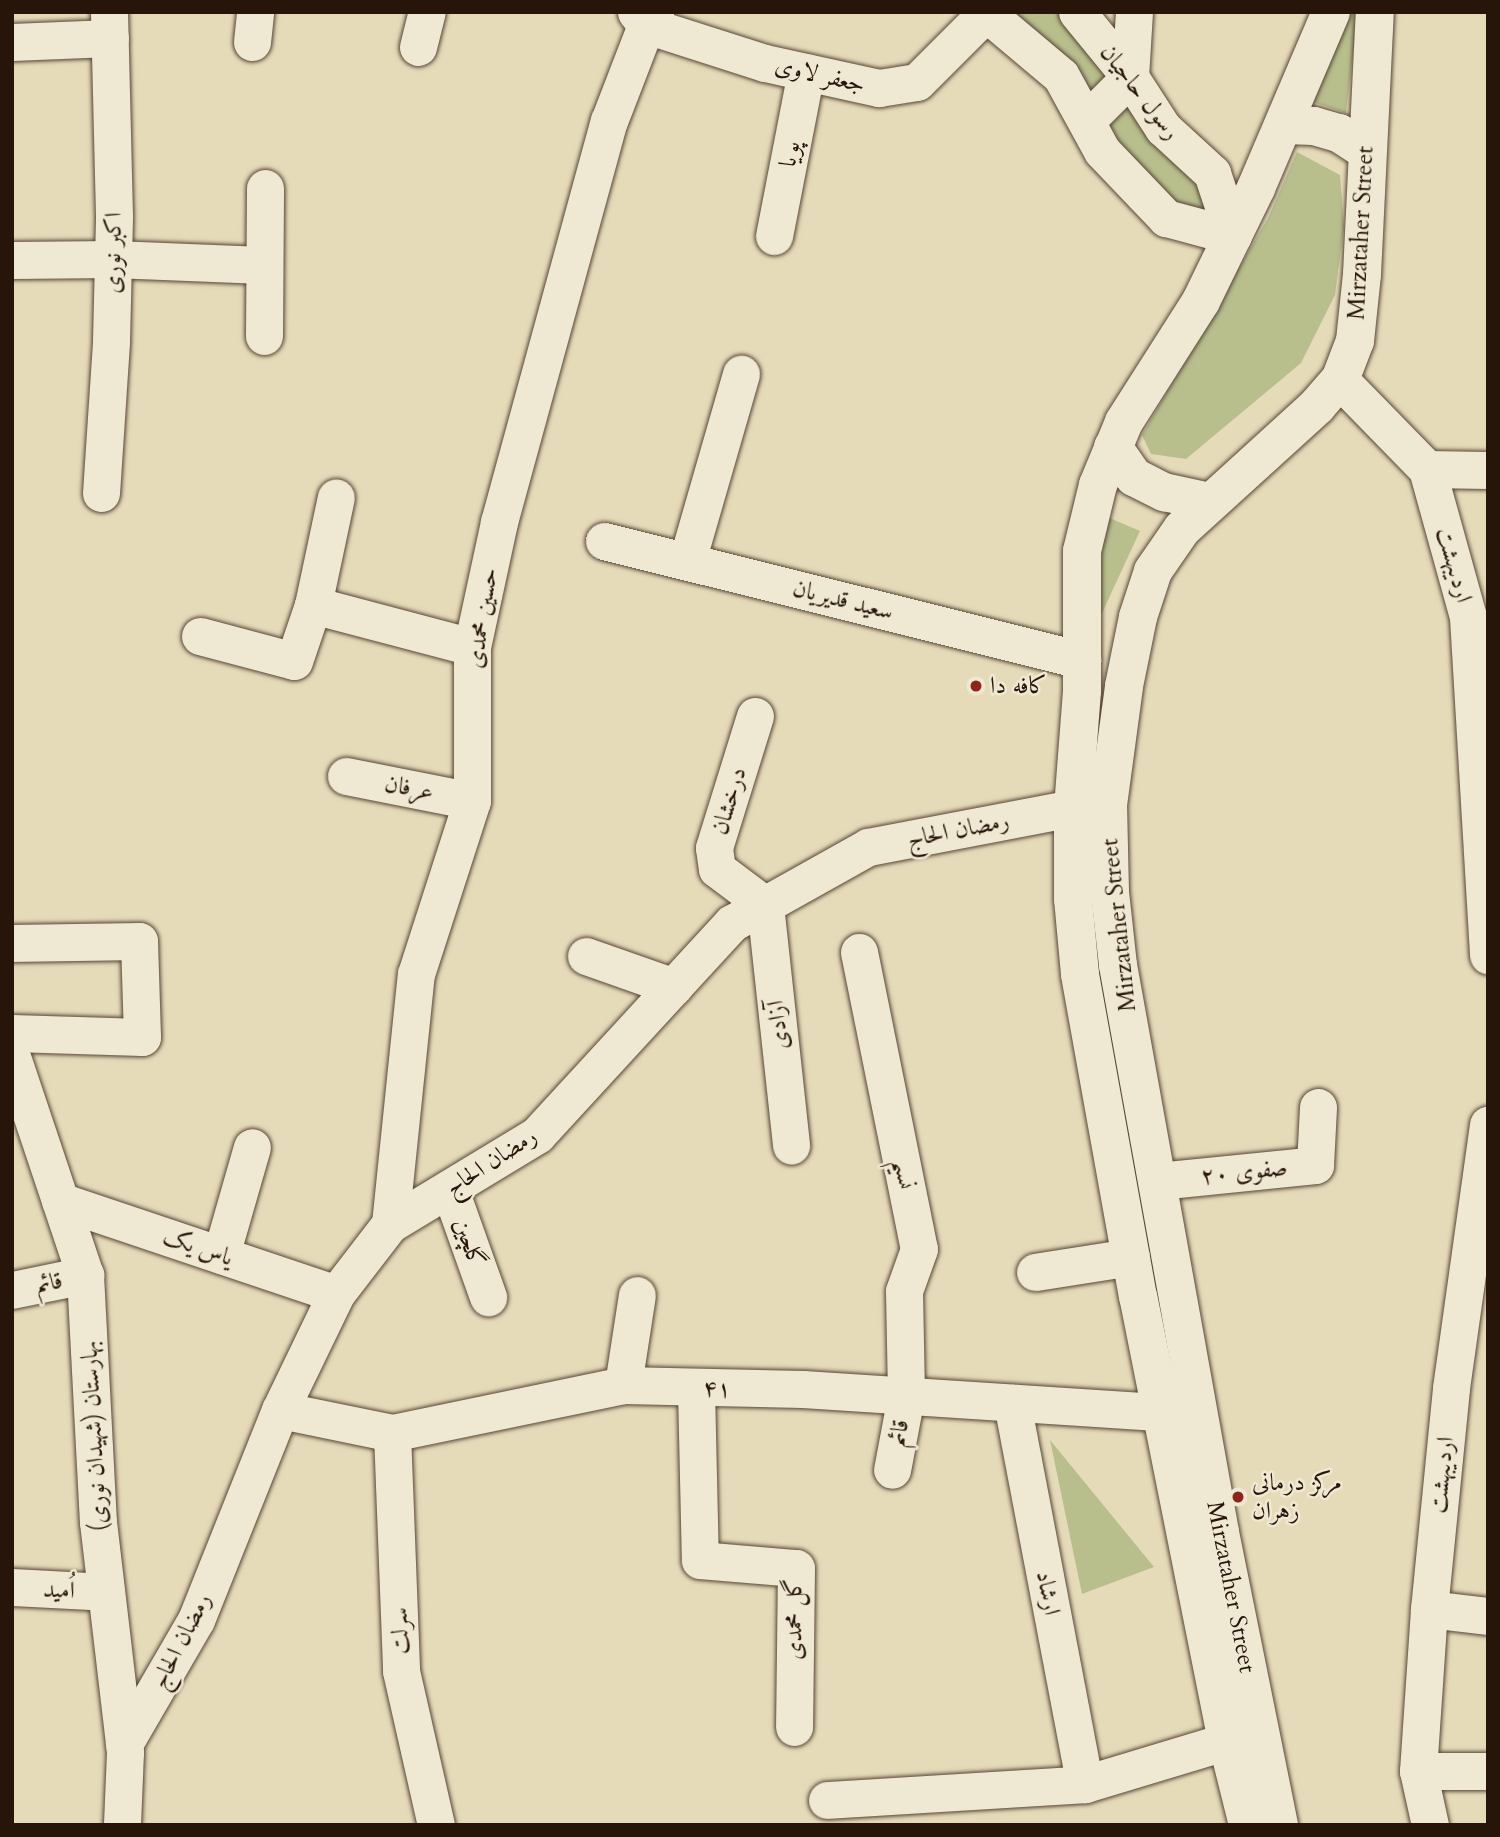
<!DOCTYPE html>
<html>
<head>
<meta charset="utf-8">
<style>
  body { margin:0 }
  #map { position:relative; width:1500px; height:1837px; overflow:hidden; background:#e6dbb9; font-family:Cardo,Amiri,serif }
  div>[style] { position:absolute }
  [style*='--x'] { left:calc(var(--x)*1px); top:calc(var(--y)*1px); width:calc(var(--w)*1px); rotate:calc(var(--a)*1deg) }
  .green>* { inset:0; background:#b8bf8d }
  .roads { filter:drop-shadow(0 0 2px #574636) drop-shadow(0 0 2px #574636) }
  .minor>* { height:37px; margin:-18.5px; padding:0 18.5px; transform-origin:18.5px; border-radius:18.5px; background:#efe8d2 }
  .secondary>* { height:38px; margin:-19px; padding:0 19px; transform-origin:19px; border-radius:19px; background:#efe8d2 }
  .dots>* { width:19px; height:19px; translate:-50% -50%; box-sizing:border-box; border:4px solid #efe8d2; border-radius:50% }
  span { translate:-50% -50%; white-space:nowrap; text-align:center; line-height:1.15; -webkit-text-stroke:5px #efe8d2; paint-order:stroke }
  .street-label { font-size:24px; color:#27150a }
  .poi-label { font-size:24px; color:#27150a }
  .left { translate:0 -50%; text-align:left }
  .frame { position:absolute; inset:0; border:14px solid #27150a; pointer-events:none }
</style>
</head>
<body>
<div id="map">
  <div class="green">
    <div style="clip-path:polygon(988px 12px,1073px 12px,1161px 130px,1228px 231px,1174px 209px)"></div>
    <div style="clip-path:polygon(1345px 12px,1358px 12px,1346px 113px,1313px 102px)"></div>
    <div style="clip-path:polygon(1297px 152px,1340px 175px,1344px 226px,1335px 295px,1301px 363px,1186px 459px,1151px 454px,1142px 435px,1268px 218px)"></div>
    <div style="clip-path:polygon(1105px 516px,1140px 531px,1096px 626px)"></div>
    <div style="clip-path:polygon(1050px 1440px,1154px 1567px,1082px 1594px)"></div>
  </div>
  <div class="roads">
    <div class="minor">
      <div style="--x:636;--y:12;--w:16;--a:52"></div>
      <div style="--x:646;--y:25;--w:125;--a:17.7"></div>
      <div style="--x:765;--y:63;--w:117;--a:12.4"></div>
      <div style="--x:879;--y:88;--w:38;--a:-9"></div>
      <div style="--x:917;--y:82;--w:99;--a:-45"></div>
      <div style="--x:985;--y:12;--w:99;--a:40.1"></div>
      <div style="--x:1061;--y:76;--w:85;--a:61.3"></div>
      <div style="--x:1102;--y:151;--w:93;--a:46.3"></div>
      <div style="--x:1166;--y:218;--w:69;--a:15"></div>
      <div style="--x:1077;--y:12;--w:84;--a:50.8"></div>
      <div style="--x:1130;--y:77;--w:61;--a:57.1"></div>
      <div style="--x:1163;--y:128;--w:67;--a:42.6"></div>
      <div style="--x:1212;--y:173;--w:66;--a:71.6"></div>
      <div style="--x:12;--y:42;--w:98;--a:-2.3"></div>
      <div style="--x:252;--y:42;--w:30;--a:-84"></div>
      <div style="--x:418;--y:47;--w:36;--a:-76"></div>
      <div style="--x:1086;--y:121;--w:62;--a:-45"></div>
      <div style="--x:1130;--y:77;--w:65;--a:-86.5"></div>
      <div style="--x:774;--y:236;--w:167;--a:-79"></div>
      <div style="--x:12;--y:260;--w:101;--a:-0.6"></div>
      <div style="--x:113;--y:259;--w:150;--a:2.3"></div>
      <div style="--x:264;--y:336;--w:148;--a:-89.6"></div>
      <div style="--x:1340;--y:380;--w:124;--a:45.7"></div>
      <div style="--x:1427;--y:469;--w:154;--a:74.5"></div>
      <div style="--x:1468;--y:617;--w:339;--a:86.6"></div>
      <div style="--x:1427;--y:469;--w:61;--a:0.9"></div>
      <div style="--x:101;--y:493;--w:152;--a:-86.2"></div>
      <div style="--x:111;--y:341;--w:125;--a:-88.6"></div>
      <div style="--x:114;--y:216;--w:204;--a:-91.4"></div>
      <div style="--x:604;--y:541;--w:493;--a:14"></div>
      <div style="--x:687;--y:561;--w:195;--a:-73.9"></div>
      <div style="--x:313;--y:605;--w:164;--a:14.8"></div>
      <div style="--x:200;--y:636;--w:97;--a:14.9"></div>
      <div style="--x:294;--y:661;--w:59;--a:-71.3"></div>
      <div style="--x:313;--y:605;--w:110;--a:-78"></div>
      <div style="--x:755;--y:716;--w:138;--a:107.3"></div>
      <div style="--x:714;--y:848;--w:21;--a:82"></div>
      <div style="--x:717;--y:869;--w:60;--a:36.9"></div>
      <div style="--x:765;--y:905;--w:242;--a:83.8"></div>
      <div style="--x:346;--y:776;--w:128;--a:11.2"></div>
      <div style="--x:12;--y:943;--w:127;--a:-0.9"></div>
      <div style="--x:139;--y:941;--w:96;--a:88.2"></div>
      <div style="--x:142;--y:1037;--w:130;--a:-178.2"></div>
      <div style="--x:859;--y:952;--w:303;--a:78.6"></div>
      <div style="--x:919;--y:1249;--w:45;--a:109.7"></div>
      <div style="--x:904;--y:1291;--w:105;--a:88.9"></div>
      <div style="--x:906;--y:1396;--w:75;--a:100.7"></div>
      <div style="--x:586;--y:956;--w:93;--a:19.4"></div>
      <div style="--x:12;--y:1057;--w:230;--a:71.5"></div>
      <div style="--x:85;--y:1275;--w:247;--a:87"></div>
      <div style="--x:98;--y:1522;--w:232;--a:83.3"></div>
      <div style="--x:125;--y:1752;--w:73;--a:92.4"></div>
      <div style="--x:1158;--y:1181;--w:158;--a:-5.8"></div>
      <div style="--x:1315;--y:1165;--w:58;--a:-87"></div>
      <div style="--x:450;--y:1190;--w:114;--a:70.4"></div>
      <div style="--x:60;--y:1201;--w:291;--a:18.6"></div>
      <div style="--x:390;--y:1224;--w:251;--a:-84.1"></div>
      <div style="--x:416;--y:974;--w:182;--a:-72.1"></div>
      <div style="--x:472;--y:801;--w:154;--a:-90"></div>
      <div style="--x:472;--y:647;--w:128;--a:-77.8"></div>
      <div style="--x:499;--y:522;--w:416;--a:-74.7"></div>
      <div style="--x:609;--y:121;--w:103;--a:-68.9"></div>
      <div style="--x:646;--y:25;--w:16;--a:-55"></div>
      <div style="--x:221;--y:1255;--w:112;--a:-74"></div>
      <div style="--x:1035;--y:1272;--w:97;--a:-8.9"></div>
      <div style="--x:12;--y:1290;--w:75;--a:-11.6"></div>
      <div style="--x:623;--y:1385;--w:91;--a:-81.2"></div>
      <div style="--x:696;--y:1389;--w:171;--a:88.7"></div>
      <div style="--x:700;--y:1560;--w:96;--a:4.8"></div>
      <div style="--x:796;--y:1568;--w:159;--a:90.7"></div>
      <div style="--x:1012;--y:1403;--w:388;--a:79.2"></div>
      <div style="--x:280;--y:1410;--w:114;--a:11.6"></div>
      <div style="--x:392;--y:1433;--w:236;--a:-11.7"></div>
      <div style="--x:623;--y:1385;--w:180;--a:1.3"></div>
      <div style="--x:803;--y:1389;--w:359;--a:3.7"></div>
      <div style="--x:392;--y:1433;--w:238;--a:87.8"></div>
      <div style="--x:401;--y:1671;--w:158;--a:77.2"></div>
      <div style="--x:12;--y:1587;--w:94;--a:3"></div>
      <div style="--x:1429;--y:1609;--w:59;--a:6.8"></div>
      <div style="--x:124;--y:1744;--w:143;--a:-59.9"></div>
      <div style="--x:196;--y:1620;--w:226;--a:-68.2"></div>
      <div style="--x:280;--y:1410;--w:129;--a:-64.2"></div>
      <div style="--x:336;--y:1294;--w:88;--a:-52.4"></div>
      <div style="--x:390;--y:1224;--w:172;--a:-31.2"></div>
      <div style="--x:537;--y:1135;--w:288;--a:-47.4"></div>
      <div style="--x:732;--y:923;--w:156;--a:-29.2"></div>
      <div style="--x:868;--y:847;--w:209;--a:-10.8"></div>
      <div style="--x:1418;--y:1771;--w:70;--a:0"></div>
      <div style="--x:827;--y:1800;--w:258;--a:-3.5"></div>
      <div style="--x:1085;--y:1784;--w:148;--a:-16.8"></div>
      <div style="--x:1430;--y:1825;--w:55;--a:-102.5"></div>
      <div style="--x:1418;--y:1771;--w:162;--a:-86.1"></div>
      <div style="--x:1429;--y:1609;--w:222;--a:-84.3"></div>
      <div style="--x:1451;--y:1388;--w:266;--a:-82"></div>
    </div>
    <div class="secondary">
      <div style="--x:1284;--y:125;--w:30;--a:2"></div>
      <div style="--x:1314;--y:126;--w:26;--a:16"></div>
      <div style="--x:1339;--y:133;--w:33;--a:33"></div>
      <div style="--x:1113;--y:447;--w:37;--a:55"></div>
      <div style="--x:1134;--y:477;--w:34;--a:27"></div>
      <div style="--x:1164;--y:492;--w:47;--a:12.3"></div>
      <div style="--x:1248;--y:1825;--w:87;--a:-104"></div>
      <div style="--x:1227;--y:1741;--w:453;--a:-101.3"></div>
      <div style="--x:1138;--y:1297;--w:328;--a:-100.2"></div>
      <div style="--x:1080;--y:974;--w:75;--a:-95.3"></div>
      <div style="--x:1073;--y:899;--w:91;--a:-90"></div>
      <div style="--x:1073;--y:808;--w:117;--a:-85.6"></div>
      <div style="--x:1082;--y:691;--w:140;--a:-90"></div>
      <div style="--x:1082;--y:551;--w:68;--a:-76.4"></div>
      <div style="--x:1098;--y:485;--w:68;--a:-67.6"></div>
      <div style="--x:1124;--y:422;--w:143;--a:-57.5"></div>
      <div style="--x:1201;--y:301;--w:126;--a:-64"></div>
      <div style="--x:1256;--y:188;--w:191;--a:-66.9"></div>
      <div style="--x:1279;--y:1825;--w:299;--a:-101.4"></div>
      <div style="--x:1220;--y:1532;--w:576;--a:-100.2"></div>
      <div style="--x:1118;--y:965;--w:73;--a:-96.3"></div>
      <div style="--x:1110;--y:892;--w:87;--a:-91.3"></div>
      <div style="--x:1108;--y:805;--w:120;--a:-82.3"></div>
      <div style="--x:1124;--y:686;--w:70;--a:-78.5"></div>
      <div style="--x:1138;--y:617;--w:48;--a:-71.9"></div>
      <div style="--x:1153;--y:571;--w:51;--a:-55.4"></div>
      <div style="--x:1182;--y:529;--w:183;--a:-42.3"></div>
      <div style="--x:1317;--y:406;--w:35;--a:-49"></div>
      <div style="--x:1340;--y:380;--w:42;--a:-69"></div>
      <div style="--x:1355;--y:341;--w:67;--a:-84"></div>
      <div style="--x:1362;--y:274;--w:262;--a:-87.2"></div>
    </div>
  </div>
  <div class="dots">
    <div style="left:976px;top:686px;background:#8f2418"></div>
    <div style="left:1238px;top:1497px;background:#8f2418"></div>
  </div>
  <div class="street-label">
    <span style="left:820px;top:75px;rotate:13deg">جعفر لاوی</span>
    <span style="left:1140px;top:92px;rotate:52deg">رسول حاجیان</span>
    <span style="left:790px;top:154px;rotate:-79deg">پویا</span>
    <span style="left:1361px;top:233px;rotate:-87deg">Mirzataher Street</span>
    <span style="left:113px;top:253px;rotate:-89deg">اکبر نوری</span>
    <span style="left:1454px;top:565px;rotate:74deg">اردیبهشت</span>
    <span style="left:843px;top:600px;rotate:14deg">سعید قدیریان</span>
    <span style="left:482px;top:618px;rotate:-81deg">حسین محمدی</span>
    <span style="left:409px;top:788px;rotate:11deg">عرفان</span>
    <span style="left:729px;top:801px;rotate:-73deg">درخشان</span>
    <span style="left:958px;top:830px;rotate:-11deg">رمضان الحاج</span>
    <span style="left:1119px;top:925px;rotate:-96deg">Mirzataher Street</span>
    <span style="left:778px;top:1025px;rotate:-96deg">آزادی</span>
    <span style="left:491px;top:1162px;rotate:-33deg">رمضان الحاج</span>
    <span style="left:1244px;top:1172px;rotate:-6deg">صفوی ۲۰</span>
    <span style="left:904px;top:1174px;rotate:79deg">نسیم</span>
    <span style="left:469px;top:1243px;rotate:70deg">گلچین</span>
    <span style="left:198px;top:1247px;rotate:19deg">یاس یک</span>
    <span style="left:49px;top:1283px;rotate:-12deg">قائم</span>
    <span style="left:717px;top:1389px;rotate:1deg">۴۱</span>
    <span style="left:899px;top:1433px;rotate:-80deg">قائم</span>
    <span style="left:94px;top:1436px;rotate:-93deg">بهارستان (شهیدان نوری)</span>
    <span style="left:1442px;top:1475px;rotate:-84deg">اردیبهشت</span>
    <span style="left:1231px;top:1587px;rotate:79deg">Mirzataher Street</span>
    <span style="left:59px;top:1590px;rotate:3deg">اُمید</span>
    <span style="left:1048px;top:1593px;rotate:79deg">ارشاد</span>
    <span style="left:794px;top:1619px;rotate:-90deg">گل محمدی</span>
    <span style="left:400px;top:1631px;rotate:-92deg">سرلت</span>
    <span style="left:181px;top:1641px;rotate:-63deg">رمضان الحاج</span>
  </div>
  <div class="poi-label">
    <span class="left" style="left:990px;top:686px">کافه دا</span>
    <span class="left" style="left:1252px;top:1497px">مرکز درمانی<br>زهران</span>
  </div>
  <div class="frame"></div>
</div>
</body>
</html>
